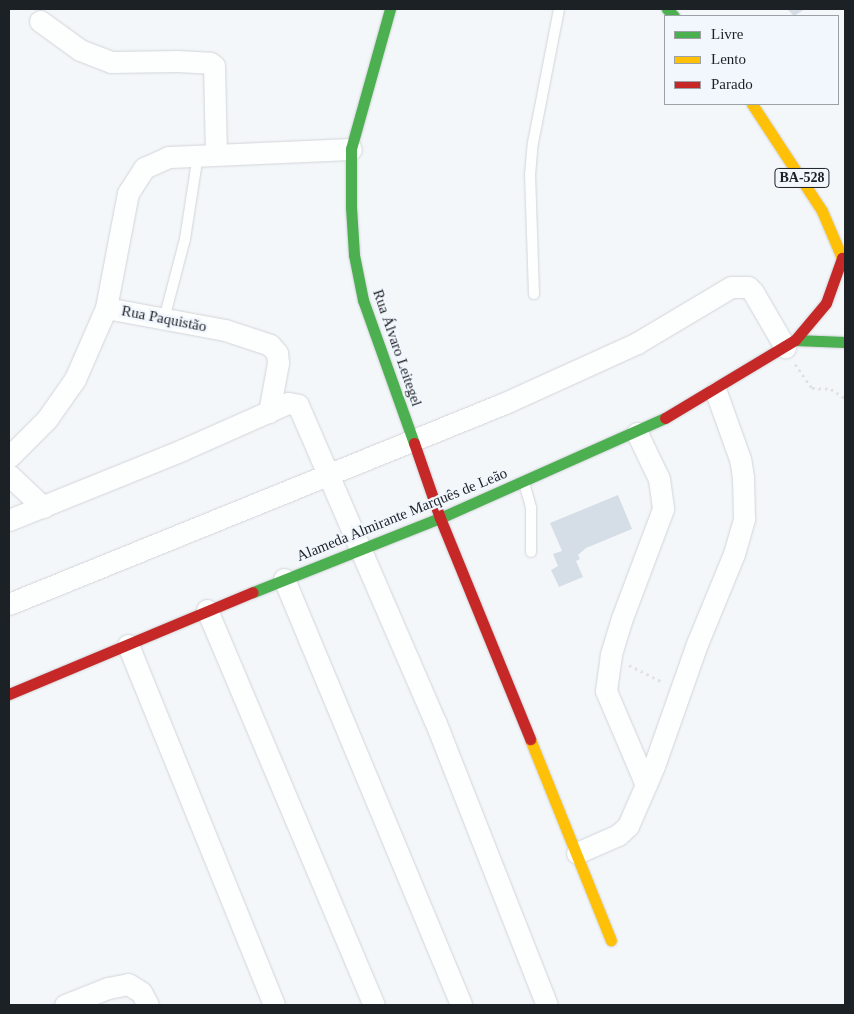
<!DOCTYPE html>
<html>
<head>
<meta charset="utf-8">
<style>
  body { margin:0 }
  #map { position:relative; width:854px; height:1014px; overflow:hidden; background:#f4f7fa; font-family:"Times New Roman",serif }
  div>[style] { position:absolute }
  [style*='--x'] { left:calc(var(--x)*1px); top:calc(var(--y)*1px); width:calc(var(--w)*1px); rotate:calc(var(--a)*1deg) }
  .building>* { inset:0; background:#d5dee6 }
  .path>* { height:3px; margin-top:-1.5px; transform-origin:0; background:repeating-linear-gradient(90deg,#e0e1e2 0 2.5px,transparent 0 6.5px) }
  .roads { filter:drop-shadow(0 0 1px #d1d5d9) drop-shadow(0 0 1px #d1d5d9) }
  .lane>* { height:10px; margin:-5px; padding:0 5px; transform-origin:5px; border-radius:5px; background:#fdfefe }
  .street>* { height:21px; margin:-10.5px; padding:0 10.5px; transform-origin:10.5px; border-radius:10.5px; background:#fdfefe }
  .fast>* { height:11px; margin:-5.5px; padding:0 5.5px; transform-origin:5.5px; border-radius:5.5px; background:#4caf50 }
  .slow>* { height:11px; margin:-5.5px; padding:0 5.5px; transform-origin:5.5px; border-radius:5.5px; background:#ffc107 }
  .jam>* { height:11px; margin:-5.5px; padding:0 5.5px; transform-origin:5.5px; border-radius:5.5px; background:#c62828 }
  span { translate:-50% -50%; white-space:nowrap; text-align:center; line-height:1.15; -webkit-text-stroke:4.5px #f1f7fd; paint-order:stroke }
  .shield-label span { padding:1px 4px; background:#f1f7fd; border:1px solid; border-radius:4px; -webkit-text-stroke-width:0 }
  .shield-label { font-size:14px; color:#1c2126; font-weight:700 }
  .street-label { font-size:15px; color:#1c2126 }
  .frame { position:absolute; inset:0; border:10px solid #1c2126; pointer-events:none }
  .legend { position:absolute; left:664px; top:15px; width:175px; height:90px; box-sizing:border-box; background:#f1f7fd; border:1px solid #9ca1a7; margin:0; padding:6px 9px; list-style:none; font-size:15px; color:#1c2126 }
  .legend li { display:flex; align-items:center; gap:10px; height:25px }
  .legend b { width:25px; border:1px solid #9ca1a7 }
</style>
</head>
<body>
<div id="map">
  <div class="building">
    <div style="clip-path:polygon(787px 9px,805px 9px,794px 16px)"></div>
    <div style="clip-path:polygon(618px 495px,632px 529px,586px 548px,578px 555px,580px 559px,576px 561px,583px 577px,559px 587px,551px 570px,558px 566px,553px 554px,562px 551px,550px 523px)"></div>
  </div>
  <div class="path">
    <div style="--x:795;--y:364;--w:29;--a:55"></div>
    <div style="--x:812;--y:388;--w:19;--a:3"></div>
    <div style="--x:831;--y:389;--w:17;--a:33"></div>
    <div style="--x:629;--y:665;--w:39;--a:27"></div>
  </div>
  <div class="roads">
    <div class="lane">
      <div style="--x:534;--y:294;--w:119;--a:-91.9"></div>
      <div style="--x:530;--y:175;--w:32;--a:-85"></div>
      <div style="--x:533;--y:143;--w:136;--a:-79"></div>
      <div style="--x:164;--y:319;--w:83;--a:-75.3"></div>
      <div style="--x:185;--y:239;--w:85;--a:-81.2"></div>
      <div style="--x:524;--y:483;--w:26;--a:74"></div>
      <div style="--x:531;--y:508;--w:44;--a:90"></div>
    </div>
    <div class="street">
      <div style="--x:40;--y:21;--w:49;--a:35.9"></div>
      <div style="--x:80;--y:50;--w:33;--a:21"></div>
      <div style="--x:111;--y:62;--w:66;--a:-0.9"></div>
      <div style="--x:177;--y:61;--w:33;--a:3"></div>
      <div style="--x:210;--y:63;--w:5;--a:37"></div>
      <div style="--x:214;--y:66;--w:88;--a:88.7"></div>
      <div style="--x:106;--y:308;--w:121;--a:10.5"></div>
      <div style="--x:225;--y:330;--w:47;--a:18.4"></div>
      <div style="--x:270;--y:345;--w:11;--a:49"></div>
      <div style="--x:277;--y:353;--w:10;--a:84"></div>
      <div style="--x:278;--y:363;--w:50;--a:100.4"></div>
      <div style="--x:637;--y:433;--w:51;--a:64.4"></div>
      <div style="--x:659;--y:479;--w:30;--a:82"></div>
      <div style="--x:663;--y:509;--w:116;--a:110.6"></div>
      <div style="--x:622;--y:618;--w:39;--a:107"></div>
      <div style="--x:611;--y:655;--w:36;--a:98"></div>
      <div style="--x:606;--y:691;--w:102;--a:66.9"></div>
      <div style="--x:9;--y:457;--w:54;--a:-45"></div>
      <div style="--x:47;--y:419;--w:49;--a:-55"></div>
      <div style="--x:75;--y:379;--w:77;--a:-66.4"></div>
      <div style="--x:106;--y:308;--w:117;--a:-79.2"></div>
      <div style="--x:128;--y:193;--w:30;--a:-57"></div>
      <div style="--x:144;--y:168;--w:27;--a:-24"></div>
      <div style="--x:169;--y:157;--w:182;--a:-2.5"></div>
      <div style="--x:9;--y:475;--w:47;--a:43.3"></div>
      <div style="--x:9;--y:520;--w:187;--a:-22"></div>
      <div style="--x:182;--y:450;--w:116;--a:-23.9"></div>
      <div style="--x:288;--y:403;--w:10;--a:11"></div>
      <div style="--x:298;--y:405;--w:344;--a:66.6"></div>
      <div style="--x:435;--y:721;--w:305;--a:68.5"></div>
      <div style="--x:284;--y:579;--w:461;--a:67.4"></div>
      <div style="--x:9;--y:604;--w:535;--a:-22.06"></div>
      <div style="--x:505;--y:403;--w:145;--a:-24.4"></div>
      <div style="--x:637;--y:343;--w:109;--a:-30.8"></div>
      <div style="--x:731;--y:287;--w:17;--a:0"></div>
      <div style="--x:748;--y:287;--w:7;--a:45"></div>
      <div style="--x:753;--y:292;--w:64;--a:59.8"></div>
      <div style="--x:207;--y:610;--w:429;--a:67.1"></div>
      <div style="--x:128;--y:645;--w:388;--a:67.9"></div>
      <div style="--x:577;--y:853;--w:45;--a:-23.7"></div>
      <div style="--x:618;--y:835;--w:13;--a:-42"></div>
      <div style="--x:628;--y:826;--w:65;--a:-66.6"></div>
      <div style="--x:654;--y:766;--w:129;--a:-70.6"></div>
      <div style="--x:697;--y:644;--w:97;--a:-67.7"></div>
      <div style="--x:734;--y:554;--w:37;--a:-74"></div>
      <div style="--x:744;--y:518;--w:41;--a:-91.4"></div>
      <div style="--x:743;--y:477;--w:18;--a:-99"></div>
      <div style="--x:740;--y:459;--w:71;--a:-109.7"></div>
      <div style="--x:65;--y:1005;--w:46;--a:-21.6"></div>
      <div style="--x:108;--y:988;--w:20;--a:-11"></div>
      <div style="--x:128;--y:984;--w:15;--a:32"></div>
      <div style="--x:141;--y:992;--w:15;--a:62"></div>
    </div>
    <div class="fast">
      <div style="--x:390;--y:9;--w:145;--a:105.6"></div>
      <div style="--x:351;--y:149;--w:58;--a:90"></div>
      <div style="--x:351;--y:207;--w:48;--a:86.4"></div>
      <div style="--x:354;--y:255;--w:46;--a:78.7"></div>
      <div style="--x:363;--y:300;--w:152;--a:70.4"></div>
      <div style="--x:667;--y:9;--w:10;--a:45"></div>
      <div style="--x:795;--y:340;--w:50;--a:2.3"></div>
      <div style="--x:253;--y:592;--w:201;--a:-21.6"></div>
      <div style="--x:440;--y:518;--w:246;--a:-24"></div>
    </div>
    <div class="slow">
      <div style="--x:752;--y:104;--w:128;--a:56.8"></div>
      <div style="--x:822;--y:211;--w:59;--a:66.9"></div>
      <div style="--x:530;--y:739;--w:217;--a:68.1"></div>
    </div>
    <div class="jam">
      <div style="--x:665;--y:418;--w:152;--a:-31"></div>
      <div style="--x:795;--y:340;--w:48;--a:-50"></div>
      <div style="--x:826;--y:303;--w:48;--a:-70.4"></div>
      <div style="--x:842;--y:258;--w:3;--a:0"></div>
      <div style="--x:414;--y:443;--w:79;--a:70.9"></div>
      <div style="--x:440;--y:518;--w:239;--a:67.8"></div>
      <div style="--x:9;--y:694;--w:264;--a:-22.7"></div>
    </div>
  </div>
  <div class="shield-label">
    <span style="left:802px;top:178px">BA-528</span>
  </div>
  <div class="street-label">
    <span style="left:164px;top:319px;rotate:11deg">Rua Paquistão</span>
    <span style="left:397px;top:348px;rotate:71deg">Rua Álvaro Leitegel</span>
    <span style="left:402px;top:515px;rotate:-22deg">Alameda Almirante Marquês de Leão</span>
  </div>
  <div class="frame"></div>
  <ul class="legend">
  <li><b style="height:6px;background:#4caf50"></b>Livre</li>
  <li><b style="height:6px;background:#ffc107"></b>Lento</li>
  <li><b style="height:6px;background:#c62828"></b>Parado</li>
  </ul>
</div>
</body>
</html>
